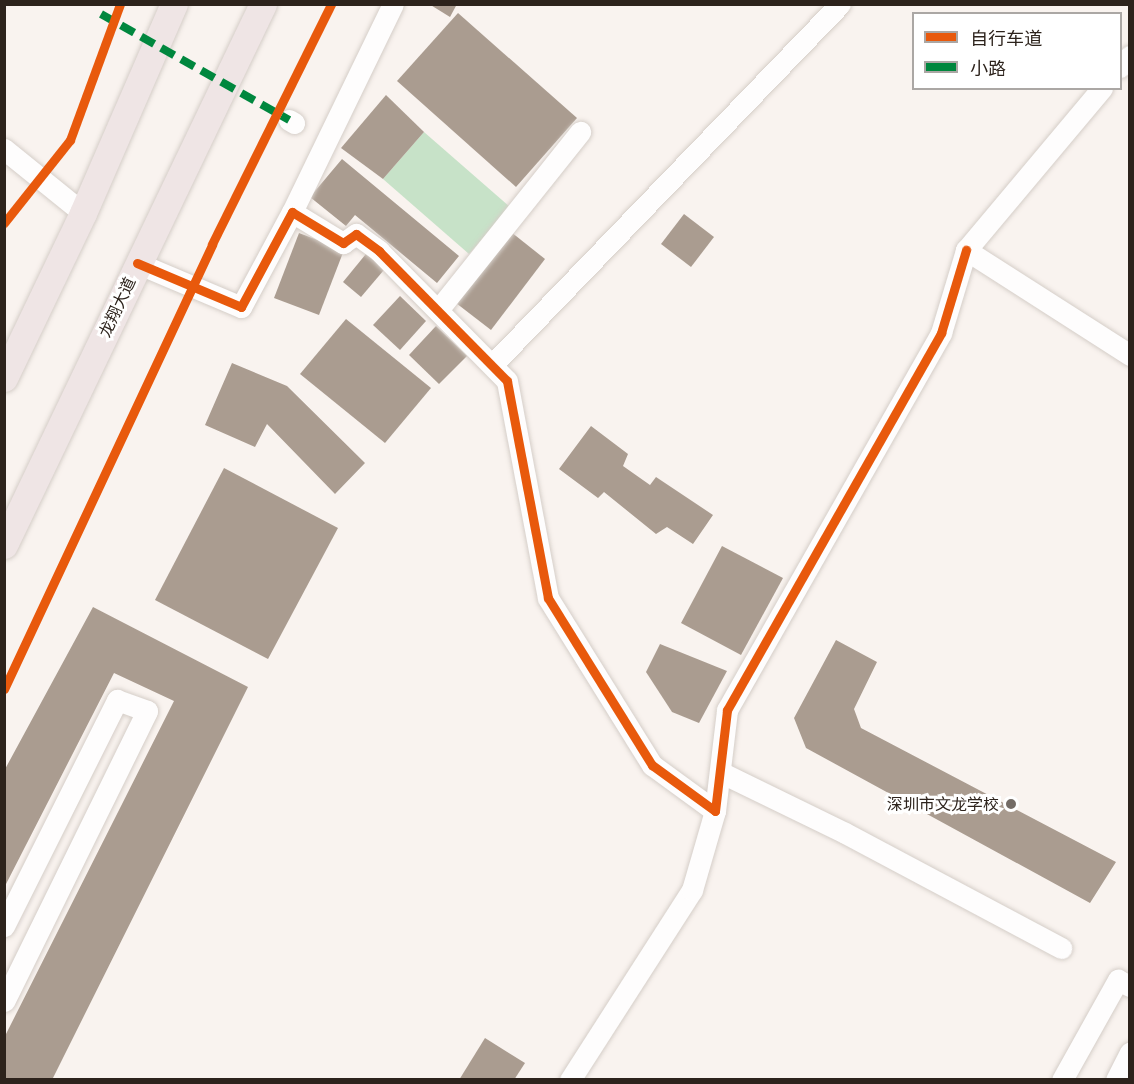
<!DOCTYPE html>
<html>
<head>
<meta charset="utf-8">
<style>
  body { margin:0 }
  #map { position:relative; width:1134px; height:1084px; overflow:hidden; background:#f9f3ef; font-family:"Archivo Narrow","Noto Sans SC",sans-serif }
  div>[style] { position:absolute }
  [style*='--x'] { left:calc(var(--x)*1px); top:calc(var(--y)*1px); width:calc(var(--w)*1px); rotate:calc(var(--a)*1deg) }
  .green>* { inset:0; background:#c7e2c8 }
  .building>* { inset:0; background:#aa9c90 }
  .roads { filter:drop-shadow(0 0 2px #d5cec8) drop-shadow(0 0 2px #d5cec8) }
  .minor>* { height:21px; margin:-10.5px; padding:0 10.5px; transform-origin:10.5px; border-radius:10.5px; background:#fefdfd }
  .major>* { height:27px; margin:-13.5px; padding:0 13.5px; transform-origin:13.5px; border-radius:13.5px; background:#efe5e5 }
  .quiet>* { height:8px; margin-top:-4px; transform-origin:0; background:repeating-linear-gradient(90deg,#00873e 0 15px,transparent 0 23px) }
  .cycleway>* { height:9px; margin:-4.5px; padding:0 4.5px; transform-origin:4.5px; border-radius:4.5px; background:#e8590c }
  .dots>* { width:16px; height:16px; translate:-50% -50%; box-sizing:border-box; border:3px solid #fff; border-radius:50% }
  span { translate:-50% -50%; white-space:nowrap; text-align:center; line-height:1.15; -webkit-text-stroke:6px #fff; paint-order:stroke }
  .street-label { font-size:16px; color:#2d231c }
  .poi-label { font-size:16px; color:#2d231c }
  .right { translate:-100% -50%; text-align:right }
  .frame { position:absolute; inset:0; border:6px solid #2d231c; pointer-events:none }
  .legend { position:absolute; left:912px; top:12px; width:210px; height:78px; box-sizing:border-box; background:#fff; border:2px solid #aba7a4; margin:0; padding:8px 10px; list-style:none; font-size:18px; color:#2d231c }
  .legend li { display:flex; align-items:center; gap:12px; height:30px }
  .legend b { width:30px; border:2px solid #aba7a4 }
</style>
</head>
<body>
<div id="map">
  <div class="green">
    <div style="clip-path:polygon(424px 132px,510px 207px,469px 254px,383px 179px)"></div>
  </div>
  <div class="building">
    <div style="clip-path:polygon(429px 4px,457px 4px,450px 17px)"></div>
    <div style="clip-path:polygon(458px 13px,577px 118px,516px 187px,397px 81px)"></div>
    <div style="clip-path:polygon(386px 95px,424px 132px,383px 179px,341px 148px)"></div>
    <div style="clip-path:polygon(342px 159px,459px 256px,437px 283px,355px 215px,346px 226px,310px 197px)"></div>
    <div style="clip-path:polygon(684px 214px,714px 237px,691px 267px,661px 244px)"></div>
    <div style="clip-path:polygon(511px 232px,545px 259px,491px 330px,456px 303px)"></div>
    <div style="clip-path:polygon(299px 233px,344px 250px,319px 315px,274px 298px)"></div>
    <div style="clip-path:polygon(370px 249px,389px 264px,361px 297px,343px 282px)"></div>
    <div style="clip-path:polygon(400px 296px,426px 321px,400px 350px,373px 325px)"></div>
    <div style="clip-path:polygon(346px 319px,431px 388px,385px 443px,300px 374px)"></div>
    <div style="clip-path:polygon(436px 326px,467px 356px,439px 384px,409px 355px)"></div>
    <div style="clip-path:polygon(232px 363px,287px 386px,365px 463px,335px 494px,267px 424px,255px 447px,205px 425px)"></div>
    <div style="clip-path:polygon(591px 426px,628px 454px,623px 466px,650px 485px,656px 477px,713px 515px,693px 544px,667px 527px,656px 534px,604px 492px,598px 498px,559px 469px)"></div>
    <div style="clip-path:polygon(224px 468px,338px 528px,268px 659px,155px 600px)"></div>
    <div style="clip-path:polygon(722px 546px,783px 578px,741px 655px,681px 623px)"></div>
    <div style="clip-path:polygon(93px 607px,248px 687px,52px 1080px,5px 1080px,5px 1036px,174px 701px,114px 673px,4px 888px,4px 771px)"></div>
    <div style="clip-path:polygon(836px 640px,877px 662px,854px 709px,861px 728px,1116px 862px,1090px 903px,806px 748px,794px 718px)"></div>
    <div style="clip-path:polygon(660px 644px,727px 671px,699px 723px,672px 712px,646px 672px)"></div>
    <div style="clip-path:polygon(485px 1038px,525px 1063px,514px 1080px,459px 1080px)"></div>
  </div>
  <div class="roads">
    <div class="minor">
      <div style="--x:1120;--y:67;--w:15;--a:-48"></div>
      <div style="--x:1102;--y:88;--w:212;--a:130"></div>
      <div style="--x:966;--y:250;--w:195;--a:32.6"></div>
      <div style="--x:289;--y:120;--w:6;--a:31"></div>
      <div style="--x:4;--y:149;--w:102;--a:39"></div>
      <div style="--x:292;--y:212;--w:231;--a:-64.1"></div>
      <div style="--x:137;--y:263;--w:113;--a:22.9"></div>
      <div style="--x:241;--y:307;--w:108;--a:-61.8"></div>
      <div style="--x:292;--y:212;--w:60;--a:31.3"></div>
      <div style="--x:343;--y:243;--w:16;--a:-35"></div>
      <div style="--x:356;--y:234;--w:29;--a:36"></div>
      <div style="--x:379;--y:251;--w:182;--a:45.4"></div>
      <div style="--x:507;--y:381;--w:221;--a:79.3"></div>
      <div style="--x:548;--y:598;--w:197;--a:58.1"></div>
      <div style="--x:652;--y:765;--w:78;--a:36.1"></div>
      <div style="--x:715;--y:811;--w:102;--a:-83.2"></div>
      <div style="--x:727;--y:710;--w:434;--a:-60.4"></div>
      <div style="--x:941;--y:333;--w:87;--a:-73.2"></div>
      <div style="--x:438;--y:310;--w:228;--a:-51.4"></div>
      <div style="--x:492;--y:365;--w:501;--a:-46.05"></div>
      <div style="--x:720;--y:772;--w:139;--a:26"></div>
      <div style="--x:845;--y:833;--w:245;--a:28"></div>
      <div style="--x:4;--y:926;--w:253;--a:-63.4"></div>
      <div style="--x:117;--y:700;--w:32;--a:20"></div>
      <div style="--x:147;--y:711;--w:323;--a:116.2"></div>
      <div style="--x:570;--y:1080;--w:226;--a:-57.3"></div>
      <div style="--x:692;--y:890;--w:82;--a:-73.8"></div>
      <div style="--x:1062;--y:1080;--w:115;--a:-60.8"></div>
      <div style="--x:1118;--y:980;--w:13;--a:27"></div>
      <div style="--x:1116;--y:1080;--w:31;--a:-63"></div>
    </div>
    <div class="major">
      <div style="--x:4;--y:378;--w:183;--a:-64.4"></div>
      <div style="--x:83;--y:213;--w:228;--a:-66.5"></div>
      <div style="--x:4;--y:545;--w:600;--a:-64.42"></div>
    </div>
  </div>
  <div class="quiet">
    <div style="--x:101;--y:14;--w:216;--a:29.4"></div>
  </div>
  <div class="cycleway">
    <div style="--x:4;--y:223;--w:106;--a:-51.5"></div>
    <div style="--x:70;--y:140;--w:145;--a:-69.8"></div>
    <div style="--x:137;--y:263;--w:113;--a:22.9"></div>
    <div style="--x:241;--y:307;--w:108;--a:-61.8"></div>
    <div style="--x:292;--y:212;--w:60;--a:31.3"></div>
    <div style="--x:343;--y:243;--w:16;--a:-35"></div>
    <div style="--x:356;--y:234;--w:29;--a:36"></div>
    <div style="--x:379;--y:251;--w:182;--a:45.4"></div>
    <div style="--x:507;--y:381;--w:221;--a:79.3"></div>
    <div style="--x:548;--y:598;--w:197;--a:58.1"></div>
    <div style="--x:652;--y:765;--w:78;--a:36.1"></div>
    <div style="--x:715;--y:811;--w:102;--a:-83.2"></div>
    <div style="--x:727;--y:710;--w:434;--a:-60.4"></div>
    <div style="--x:941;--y:333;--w:87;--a:-73.2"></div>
    <div style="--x:4;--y:689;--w:491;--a:-64.9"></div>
    <div style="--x:212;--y:244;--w:268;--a:-63.6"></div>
  </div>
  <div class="dots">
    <div style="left:1011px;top:804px;background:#746c66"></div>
  </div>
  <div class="street-label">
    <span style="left:117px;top:307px;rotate:-65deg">龙翔大道</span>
  </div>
  <div class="poi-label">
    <span class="right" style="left:999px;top:804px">深圳市文龙学校</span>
  </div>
  <div class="frame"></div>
  <ul class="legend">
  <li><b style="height:8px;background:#e8590c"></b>自行车道</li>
  <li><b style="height:8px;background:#00873e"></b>小路</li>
  </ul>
</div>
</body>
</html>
